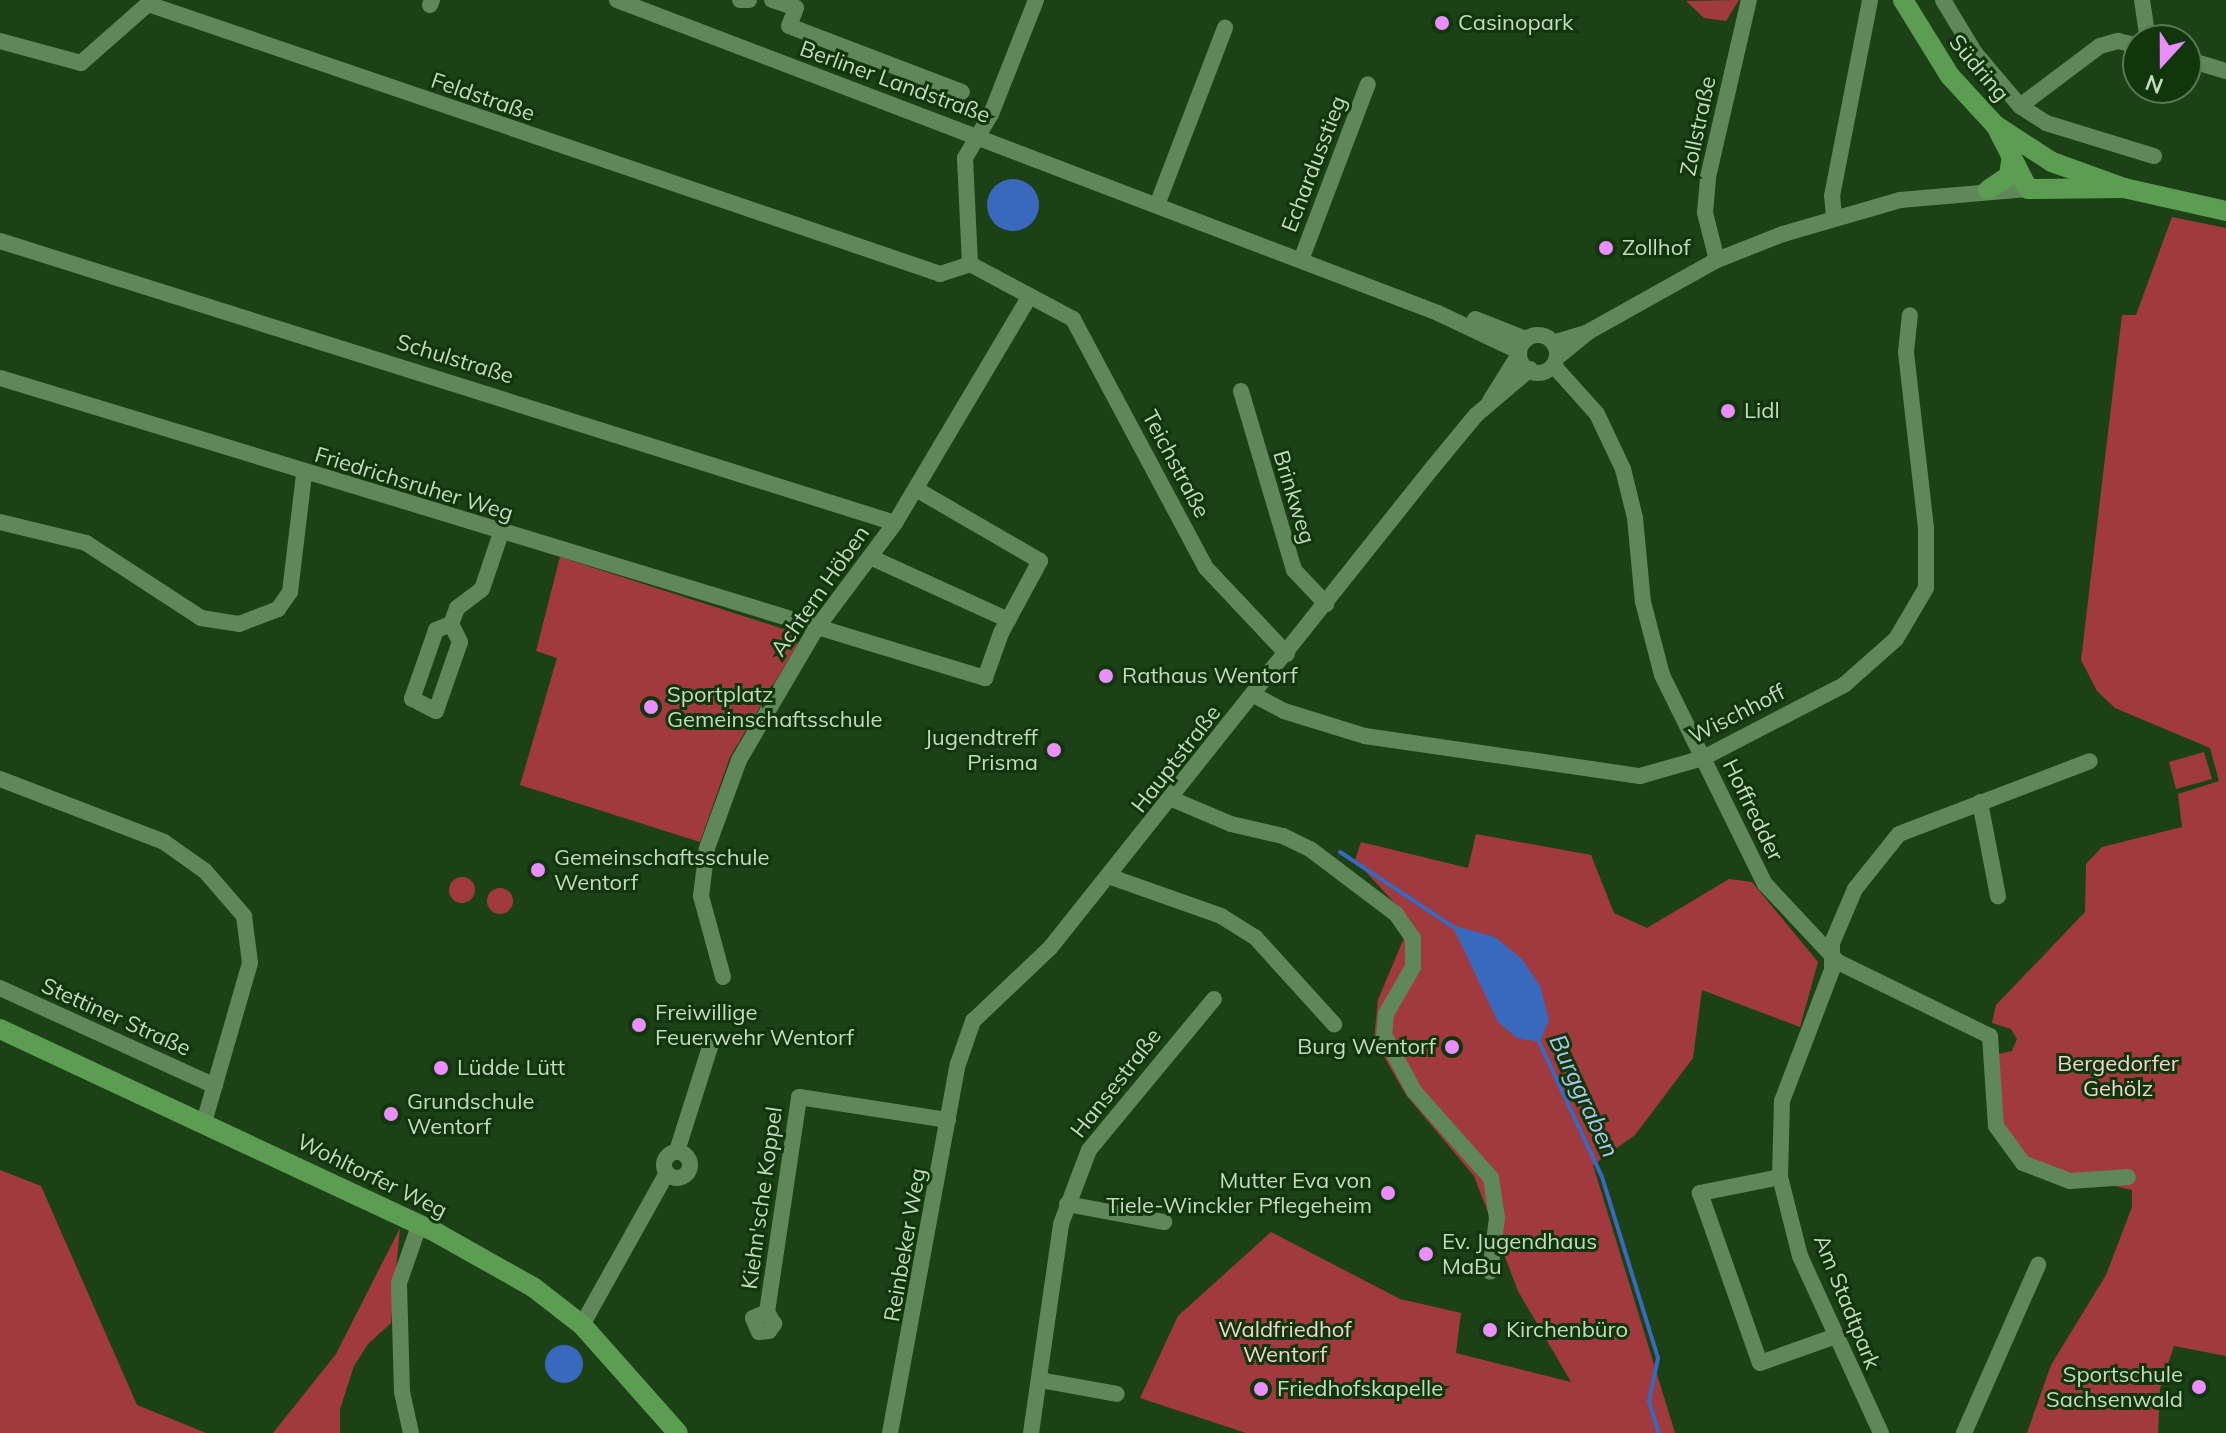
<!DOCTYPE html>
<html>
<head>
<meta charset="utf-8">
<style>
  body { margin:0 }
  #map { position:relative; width:2226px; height:1433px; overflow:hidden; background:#1d4117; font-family:Mulish,sans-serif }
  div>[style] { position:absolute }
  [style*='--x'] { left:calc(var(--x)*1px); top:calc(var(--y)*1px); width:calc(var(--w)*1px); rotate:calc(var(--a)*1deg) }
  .green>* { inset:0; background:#a03a3f }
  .round { border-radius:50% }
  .water>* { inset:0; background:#3969bc }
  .stream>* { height:4px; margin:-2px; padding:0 2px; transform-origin:2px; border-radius:2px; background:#3969bc }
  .minor>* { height:16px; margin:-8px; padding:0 8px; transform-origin:8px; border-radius:8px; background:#608759 }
  .minor>.ring { margin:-8px; padding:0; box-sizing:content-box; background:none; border:16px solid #608759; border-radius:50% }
  .major>* { height:20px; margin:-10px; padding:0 10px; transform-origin:10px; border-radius:10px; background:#5c9e51 }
  .dots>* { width:22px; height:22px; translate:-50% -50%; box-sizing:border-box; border:4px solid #12360c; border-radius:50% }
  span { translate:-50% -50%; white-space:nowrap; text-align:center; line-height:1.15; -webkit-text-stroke:6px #12360c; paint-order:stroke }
  .poi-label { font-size:22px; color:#c5dac1 }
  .left { translate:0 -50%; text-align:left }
  .right { translate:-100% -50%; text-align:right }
  .street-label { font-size:22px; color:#c5dac1 }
  .park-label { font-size:22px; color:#f2d4d2 }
  .water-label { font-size:24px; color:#acc6f2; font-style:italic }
  .north { position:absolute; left:2122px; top:24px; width:80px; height:80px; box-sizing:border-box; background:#12360c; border:2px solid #5a7854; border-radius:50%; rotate:201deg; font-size:22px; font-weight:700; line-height:32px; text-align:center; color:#c5dac1 }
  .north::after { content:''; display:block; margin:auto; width:28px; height:36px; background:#ea8dfd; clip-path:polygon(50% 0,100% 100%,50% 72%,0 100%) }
</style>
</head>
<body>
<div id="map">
  <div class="green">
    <div style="clip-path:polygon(1739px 0,1726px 21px,1704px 18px,1686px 1px)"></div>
    <div style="clip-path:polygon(2172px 217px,2226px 228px,2226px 1356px,2174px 1346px,2160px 1389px,2158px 1433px,2027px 1433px,2051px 1365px,2106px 1275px,2132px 1207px,2132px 1190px,2062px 1174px,2023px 1154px,2002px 1121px,1994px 1055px,2012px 1051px,2017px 1039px,2011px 1029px,1992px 1023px,1996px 1005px,2085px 912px,2086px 864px,2102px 847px,2182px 827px,2178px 794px,2219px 781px,2210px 748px,2115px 708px,2097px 691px,2081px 660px,2122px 315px,2136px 315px)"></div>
    <div style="clip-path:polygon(560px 557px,799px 634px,797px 645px,730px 757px,700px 842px,520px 785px,557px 658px,536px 651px)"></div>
    <div style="clip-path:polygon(2204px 752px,2212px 779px,2176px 789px,2169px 762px)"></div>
    <div style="clip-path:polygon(1476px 834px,1591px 855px,1614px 913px,1647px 928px,1729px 879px,1752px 882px,1818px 962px,1800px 1027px,1702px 990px,1693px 1058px,1635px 1135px,1593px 1165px,1675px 1433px,1246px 1433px,1140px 1398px,1178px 1316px,1271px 1232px,1400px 1299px,1461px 1313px,1456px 1353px,1571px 1382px,1518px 1291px,1474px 1176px,1406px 1095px,1374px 1039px,1378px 1000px,1411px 921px,1355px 860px,1361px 842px,1468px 868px)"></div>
    <div class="round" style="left:449px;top:877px;width:26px;height:26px"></div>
    <div class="round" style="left:487px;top:888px;width:26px;height:26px"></div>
    <div style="clip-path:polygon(0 1170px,41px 1186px,137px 1405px,206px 1433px,0 1433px)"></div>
    <div style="clip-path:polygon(400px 1228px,391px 1323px,368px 1344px,354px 1366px,340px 1409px,340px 1433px,273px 1433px,336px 1354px)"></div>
  </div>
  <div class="water">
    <div class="round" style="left:987px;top:179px;width:52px;height:52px"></div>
    <div style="clip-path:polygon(1452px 925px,1495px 937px,1522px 959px,1540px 986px,1549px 1020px,1540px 1042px,1517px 1038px,1498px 1022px)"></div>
    <div class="round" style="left:545px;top:1345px;width:38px;height:38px"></div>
  </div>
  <div class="stream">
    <div style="--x:1340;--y:852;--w:138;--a:33.5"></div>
    <div style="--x:1537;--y:1037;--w:154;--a:65.1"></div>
    <div style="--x:1602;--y:1177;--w:189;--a:72.8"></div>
    <div style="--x:1658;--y:1358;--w:44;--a:101.8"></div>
    <div style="--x:1649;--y:1401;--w:34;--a:73"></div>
  </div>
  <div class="minor">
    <div style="--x:617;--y:0;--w:879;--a:20.87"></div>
    <div style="--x:1438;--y:313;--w:86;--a:25.4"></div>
    <div style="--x:740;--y:0;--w:9;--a:0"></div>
    <div style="--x:772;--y:0;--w:25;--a:18"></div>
    <div style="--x:796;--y:8;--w:19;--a:111"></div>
    <div style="--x:789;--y:26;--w:185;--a:20.9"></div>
    <div style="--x:1036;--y:0;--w:123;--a:111.5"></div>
    <div style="--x:991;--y:114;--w:51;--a:120.6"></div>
    <div style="--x:965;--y:158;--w:106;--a:87.3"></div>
    <div style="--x:970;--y:264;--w:117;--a:28.1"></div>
    <div style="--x:1073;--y:319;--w:282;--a:61.9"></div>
    <div style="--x:1206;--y:568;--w:118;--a:46.7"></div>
    <div style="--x:1943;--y:0;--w:62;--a:58.9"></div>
    <div style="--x:1975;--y:53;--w:70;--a:49.7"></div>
    <div style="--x:2020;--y:106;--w:31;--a:33"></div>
    <div style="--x:2046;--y:123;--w:113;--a:17"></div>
    <div style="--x:2142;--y:0;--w:40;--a:81.5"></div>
    <div style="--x:430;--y:5;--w:5;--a:-68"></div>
    <div style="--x:0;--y:41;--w:84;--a:15.2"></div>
    <div style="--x:81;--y:63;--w:89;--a:-41.4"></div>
    <div style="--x:148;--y:4;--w:837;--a:18.82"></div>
    <div style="--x:940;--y:274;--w:32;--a:-18"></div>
    <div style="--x:2186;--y:59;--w:42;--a:16.7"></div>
    <div style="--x:2020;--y:106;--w:100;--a:-36.9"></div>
    <div style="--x:2100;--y:46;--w:19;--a:-16"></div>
    <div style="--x:2118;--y:41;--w:21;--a:14"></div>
    <div style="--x:1157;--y:205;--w:190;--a:-69"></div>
    <div style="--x:1834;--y:217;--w:21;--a:-95"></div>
    <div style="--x:1832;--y:196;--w:200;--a:-79"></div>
    <div style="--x:0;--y:241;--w:938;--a:17.49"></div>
    <div style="--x:1301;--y:260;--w:188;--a:-69.2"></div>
    <div style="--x:1717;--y:260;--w:49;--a:-104.3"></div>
    <div style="--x:1705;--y:213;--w:36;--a:-85"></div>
    <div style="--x:1708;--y:177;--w:182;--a:-77"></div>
    <div style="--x:1475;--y:319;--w:55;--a:21.4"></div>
    <div class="ring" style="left:1519px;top:335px;width:22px;height:22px"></div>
    <div style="--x:1553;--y:343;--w:37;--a:-17"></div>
    <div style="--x:1560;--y:355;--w:36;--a:-39"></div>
    <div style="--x:1588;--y:332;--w:148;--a:-29.2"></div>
    <div style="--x:1717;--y:260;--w:71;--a:-21.5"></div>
    <div style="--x:1783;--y:234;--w:122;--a:-16.2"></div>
    <div style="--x:1900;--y:200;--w:128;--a:-4.9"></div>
    <div style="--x:1554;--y:366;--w:64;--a:48.1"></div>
    <div style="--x:1597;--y:414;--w:61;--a:64.7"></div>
    <div style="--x:1623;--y:469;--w:50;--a:76.2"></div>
    <div style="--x:1635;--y:518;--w:84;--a:84.6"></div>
    <div style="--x:1643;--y:602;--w:75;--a:75.4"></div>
    <div style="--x:1662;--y:675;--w:233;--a:63.8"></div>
    <div style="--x:1765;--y:884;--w:107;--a:46.9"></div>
    <div style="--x:1838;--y:962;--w:169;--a:26"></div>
    <div style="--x:1990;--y:1036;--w:90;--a:86.2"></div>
    <div style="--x:1996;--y:1126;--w:46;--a:53.9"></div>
    <div style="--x:2023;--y:1163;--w:50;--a:21"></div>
    <div style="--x:2070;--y:1181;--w:58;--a:-3.9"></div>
    <div style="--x:0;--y:378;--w:1030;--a:16.94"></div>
    <div style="--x:985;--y:678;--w:48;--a:-70.4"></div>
    <div style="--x:1001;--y:633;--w:82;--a:-61.6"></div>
    <div style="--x:1040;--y:561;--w:143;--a:-149.9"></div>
    <div style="--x:1241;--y:391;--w:187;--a:73.5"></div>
    <div style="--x:1294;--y:570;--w:47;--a:46.7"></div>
    <div style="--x:1490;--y:401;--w:49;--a:-58.2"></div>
    <div style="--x:0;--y:522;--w:89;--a:13.7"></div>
    <div style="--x:86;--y:543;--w:137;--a:33.1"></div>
    <div style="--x:201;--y:618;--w:38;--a:9"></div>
    <div style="--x:239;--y:624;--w:42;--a:-21"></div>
    <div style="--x:278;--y:609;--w:21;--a:-55"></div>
    <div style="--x:290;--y:592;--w:119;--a:-83.2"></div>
    <div style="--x:870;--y:557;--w:152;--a:24.5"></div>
    <div style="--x:451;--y:624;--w:20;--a:63"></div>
    <div style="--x:460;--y:642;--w:73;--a:109.2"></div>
    <div style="--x:436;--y:711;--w:27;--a:-153"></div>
    <div style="--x:412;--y:699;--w:73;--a:-70.8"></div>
    <div style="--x:436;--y:630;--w:16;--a:-22"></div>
    <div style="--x:451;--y:624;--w:17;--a:-69"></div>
    <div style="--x:457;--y:608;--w:31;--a:-37"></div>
    <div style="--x:482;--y:589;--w:59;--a:-71.3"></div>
    <div style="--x:1254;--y:695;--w:34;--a:28"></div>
    <div style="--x:1284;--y:711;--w:85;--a:17.2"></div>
    <div style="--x:1365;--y:736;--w:278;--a:8.3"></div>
    <div style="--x:1640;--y:776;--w:66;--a:-15.9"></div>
    <div style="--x:1703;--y:758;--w:159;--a:-27.4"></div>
    <div style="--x:1844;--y:685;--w:69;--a:-41.5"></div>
    <div style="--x:1896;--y:639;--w:59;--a:-59.5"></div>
    <div style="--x:1926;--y:588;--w:60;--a:-90"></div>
    <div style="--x:1926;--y:528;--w:177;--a:-96.5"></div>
    <div style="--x:1906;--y:352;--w:37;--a:-84"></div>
    <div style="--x:0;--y:779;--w:176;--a:21"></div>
    <div style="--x:164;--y:842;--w:50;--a:35.3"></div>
    <div style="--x:205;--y:871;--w:60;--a:49.1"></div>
    <div style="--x:244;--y:916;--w:47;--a:82.7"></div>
    <div style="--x:250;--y:963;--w:166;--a:106.1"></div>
    <div style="--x:1172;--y:799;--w:64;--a:23"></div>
    <div style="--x:1231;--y:824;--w:53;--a:13"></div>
    <div style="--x:1283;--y:836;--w:30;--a:26"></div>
    <div style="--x:1310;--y:849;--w:108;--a:37.1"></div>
    <div style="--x:1396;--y:914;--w:29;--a:55"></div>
    <div style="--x:1413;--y:938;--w:29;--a:90"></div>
    <div style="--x:1413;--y:967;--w:54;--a:119.9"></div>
    <div style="--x:1386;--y:1014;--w:21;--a:95"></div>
    <div style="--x:1384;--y:1035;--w:64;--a:61.8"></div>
    <div style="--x:1414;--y:1091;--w:116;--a:48.5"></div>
    <div style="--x:1491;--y:1178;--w:40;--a:81.5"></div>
    <div style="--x:1497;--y:1218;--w:54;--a:97.4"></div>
    <div style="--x:1980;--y:802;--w:96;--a:79.2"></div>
    <div style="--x:1111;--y:877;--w:117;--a:19.5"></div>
    <div style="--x:1221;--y:916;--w:40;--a:32"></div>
    <div style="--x:1255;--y:937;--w:118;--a:47.8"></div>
    <div style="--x:723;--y:977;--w:84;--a:-105.2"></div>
    <div style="--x:701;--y:896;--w:48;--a:-82.9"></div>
    <div style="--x:707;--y:848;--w:94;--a:-70"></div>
    <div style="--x:739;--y:760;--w:152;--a:-59.6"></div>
    <div style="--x:816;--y:629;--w:132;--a:-53.3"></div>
    <div style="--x:895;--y:523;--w:264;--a:-59.3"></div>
    <div style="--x:0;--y:988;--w:236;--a:24.5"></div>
    <div style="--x:677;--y:1151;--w:112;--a:-72.4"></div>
    <div class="ring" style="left:664px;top:1152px;width:10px;height:10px"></div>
    <div style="--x:1780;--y:1177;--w:82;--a:168.7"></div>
    <div style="--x:1700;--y:1193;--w:180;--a:70.6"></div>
    <div style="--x:1760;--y:1363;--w:77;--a:-19.6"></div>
    <div style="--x:1067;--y:1204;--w:99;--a:10.5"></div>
    <div style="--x:767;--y:1312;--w:15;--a:157"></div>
    <div style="--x:753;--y:1318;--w:15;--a:67"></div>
    <div style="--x:759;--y:1332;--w:10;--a:-6"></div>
    <div style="--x:769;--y:1331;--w:9;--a:-54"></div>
    <div style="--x:774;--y:1324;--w:14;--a:-120"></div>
    <div style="--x:767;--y:1312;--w:217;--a:-81.5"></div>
    <div style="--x:799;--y:1097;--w:151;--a:8.8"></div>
    <div style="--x:582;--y:1325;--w:174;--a:-60.8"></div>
    <div style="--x:1040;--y:1380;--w:78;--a:10.3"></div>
    <div style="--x:411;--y:1433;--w:42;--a:-102.4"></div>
    <div style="--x:402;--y:1392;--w:109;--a:-91.6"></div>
    <div style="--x:399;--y:1283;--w:60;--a:-70.7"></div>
    <div style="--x:890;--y:1433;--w:375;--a:-79.6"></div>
    <div style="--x:958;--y:1064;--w:46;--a:-70.8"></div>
    <div style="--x:973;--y:1021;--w:106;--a:-43.5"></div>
    <div style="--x:1050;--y:948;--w:608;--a:-51.47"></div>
    <div style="--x:1429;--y:472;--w:74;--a:-50.5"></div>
    <div style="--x:1476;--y:415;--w:71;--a:-40.4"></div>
    <div style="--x:1031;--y:1433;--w:211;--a:-81.8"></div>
    <div style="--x:1061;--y:1224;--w:79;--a:-69.3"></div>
    <div style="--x:1089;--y:1150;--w:196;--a:-50.4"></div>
    <div style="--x:1881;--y:1433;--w:195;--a:-114.6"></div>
    <div style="--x:1800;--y:1256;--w:81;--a:-104.2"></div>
    <div style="--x:1780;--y:1177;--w:76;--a:-88.5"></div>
    <div style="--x:1782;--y:1101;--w:140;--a:-69.1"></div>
    <div style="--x:1832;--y:970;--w:27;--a:-90"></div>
    <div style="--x:1832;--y:943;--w:59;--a:-66.9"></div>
    <div style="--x:1855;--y:889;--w:70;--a:-51.3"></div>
    <div style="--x:1899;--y:834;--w:204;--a:-20.9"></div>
    <div style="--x:1964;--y:1433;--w:184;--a:-66.2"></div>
  </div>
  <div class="major">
    <div style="--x:1903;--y:0;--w:89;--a:58.3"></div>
    <div style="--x:1950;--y:76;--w:67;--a:47.4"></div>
    <div style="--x:1995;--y:125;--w:68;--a:33"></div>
    <div style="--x:2052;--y:162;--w:77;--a:19.9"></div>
    <div style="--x:1998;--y:130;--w:66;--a:63"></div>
    <div style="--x:2028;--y:189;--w:96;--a:-0.6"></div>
    <div style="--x:2124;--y:188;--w:105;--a:12.7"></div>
    <div style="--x:1988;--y:190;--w:25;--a:-34"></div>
    <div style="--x:2009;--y:176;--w:21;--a:-82"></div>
    <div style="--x:0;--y:1029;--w:482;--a:25"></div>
    <div style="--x:437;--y:1233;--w:110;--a:29.4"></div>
    <div style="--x:533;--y:1287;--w:62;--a:37.8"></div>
    <div style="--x:582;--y:1325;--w:144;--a:48.4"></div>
  </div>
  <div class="dots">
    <div style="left:1442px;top:23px;background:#ea8dfd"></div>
    <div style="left:1606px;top:248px;background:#ea8dfd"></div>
    <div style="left:1728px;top:411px;background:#ea8dfd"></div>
    <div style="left:1106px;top:676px;background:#ea8dfd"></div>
    <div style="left:651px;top:707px;background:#ea8dfd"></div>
    <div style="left:1054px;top:750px;background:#ea8dfd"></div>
    <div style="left:538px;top:870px;background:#ea8dfd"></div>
    <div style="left:639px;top:1025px;background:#ea8dfd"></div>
    <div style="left:1452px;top:1047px;background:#ea8dfd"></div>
    <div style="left:441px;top:1068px;background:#ea8dfd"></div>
    <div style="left:391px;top:1114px;background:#ea8dfd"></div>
    <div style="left:1388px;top:1193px;background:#ea8dfd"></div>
    <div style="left:1426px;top:1254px;background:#ea8dfd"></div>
    <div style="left:1490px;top:1330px;background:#ea8dfd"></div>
    <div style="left:2199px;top:1387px;background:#ea8dfd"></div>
    <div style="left:1261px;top:1389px;background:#ea8dfd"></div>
  </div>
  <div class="poi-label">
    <span class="left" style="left:1458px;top:23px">Casinopark</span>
    <span class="left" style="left:1622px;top:248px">Zollhof</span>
    <span class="left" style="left:1744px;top:411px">Lidl</span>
    <span class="left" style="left:1122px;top:676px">Rathaus Wentorf</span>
    <span class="left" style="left:667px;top:707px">Sportplatz<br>Gemeinschaftsschule</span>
    <span class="right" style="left:1038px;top:750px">Jugendtreff<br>Prisma</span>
    <span class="left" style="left:554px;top:870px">Gemeinschaftsschule<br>Wentorf</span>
    <span class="left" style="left:655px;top:1025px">Freiwillige<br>Feuerwehr Wentorf</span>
    <span class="right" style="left:1436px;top:1047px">Burg Wentorf</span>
    <span class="left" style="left:457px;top:1068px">Lüdde Lütt</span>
    <span class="left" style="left:407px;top:1114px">Grundschule<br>Wentorf</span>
    <span class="right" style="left:1372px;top:1193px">Mutter Eva von<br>Tiele-Winckler Pflegeheim</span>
    <span class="left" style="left:1442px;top:1254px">Ev. Jugendhaus<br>MaBu</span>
    <span class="left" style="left:1506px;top:1330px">Kirchenbüro</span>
    <span class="right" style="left:2183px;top:1387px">Sportschule<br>Sachsenwald</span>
    <span class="left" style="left:1277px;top:1389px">Friedhofskapelle</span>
  </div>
  <div class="street-label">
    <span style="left:1979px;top:68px;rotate:50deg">Südring</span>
    <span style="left:895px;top:82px;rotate:20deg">Berliner Landstraße</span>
    <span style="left:483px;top:97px;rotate:19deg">Feldstraße</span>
    <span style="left:1698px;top:126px;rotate:-78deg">Zollstraße</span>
    <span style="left:1314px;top:164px;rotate:-69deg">Echardusstieg</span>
    <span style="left:455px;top:359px;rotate:17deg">Schulstraße</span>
    <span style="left:1176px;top:464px;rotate:62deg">Teichstraße</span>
    <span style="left:414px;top:484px;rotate:17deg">Friedrichsruher Weg</span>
    <span style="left:1294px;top:497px;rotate:73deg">Brinkweg</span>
    <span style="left:820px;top:591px;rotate:-55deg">Achtern Höben</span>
    <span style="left:1737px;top:714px;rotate:-27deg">Wischhoff</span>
    <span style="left:1176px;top:759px;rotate:-52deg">Hauptstraße</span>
    <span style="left:1753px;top:810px;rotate:64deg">Hoffredder</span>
    <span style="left:116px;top:1017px;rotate:24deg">Stettiner Straße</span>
    <span style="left:1116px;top:1083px;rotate:-52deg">Hansestraße</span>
    <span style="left:372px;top:1176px;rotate:26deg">Wohltorfer Weg</span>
    <span style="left:762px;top:1198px;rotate:-82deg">Kiehn'sche Koppel</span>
    <span style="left:905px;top:1245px;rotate:-80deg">Reinbeker Weg</span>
    <span style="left:1847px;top:1302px;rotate:68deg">Am Stadtpark</span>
  </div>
  <div class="park-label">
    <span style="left:2118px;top:1076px">Bergedorfer<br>Gehölz</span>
    <span style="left:1285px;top:1342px">Waldfriedhof<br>Wentorf</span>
  </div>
  <div class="water-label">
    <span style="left:1584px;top:1096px;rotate:65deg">Burggraben</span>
  </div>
  <div class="north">N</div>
</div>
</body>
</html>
